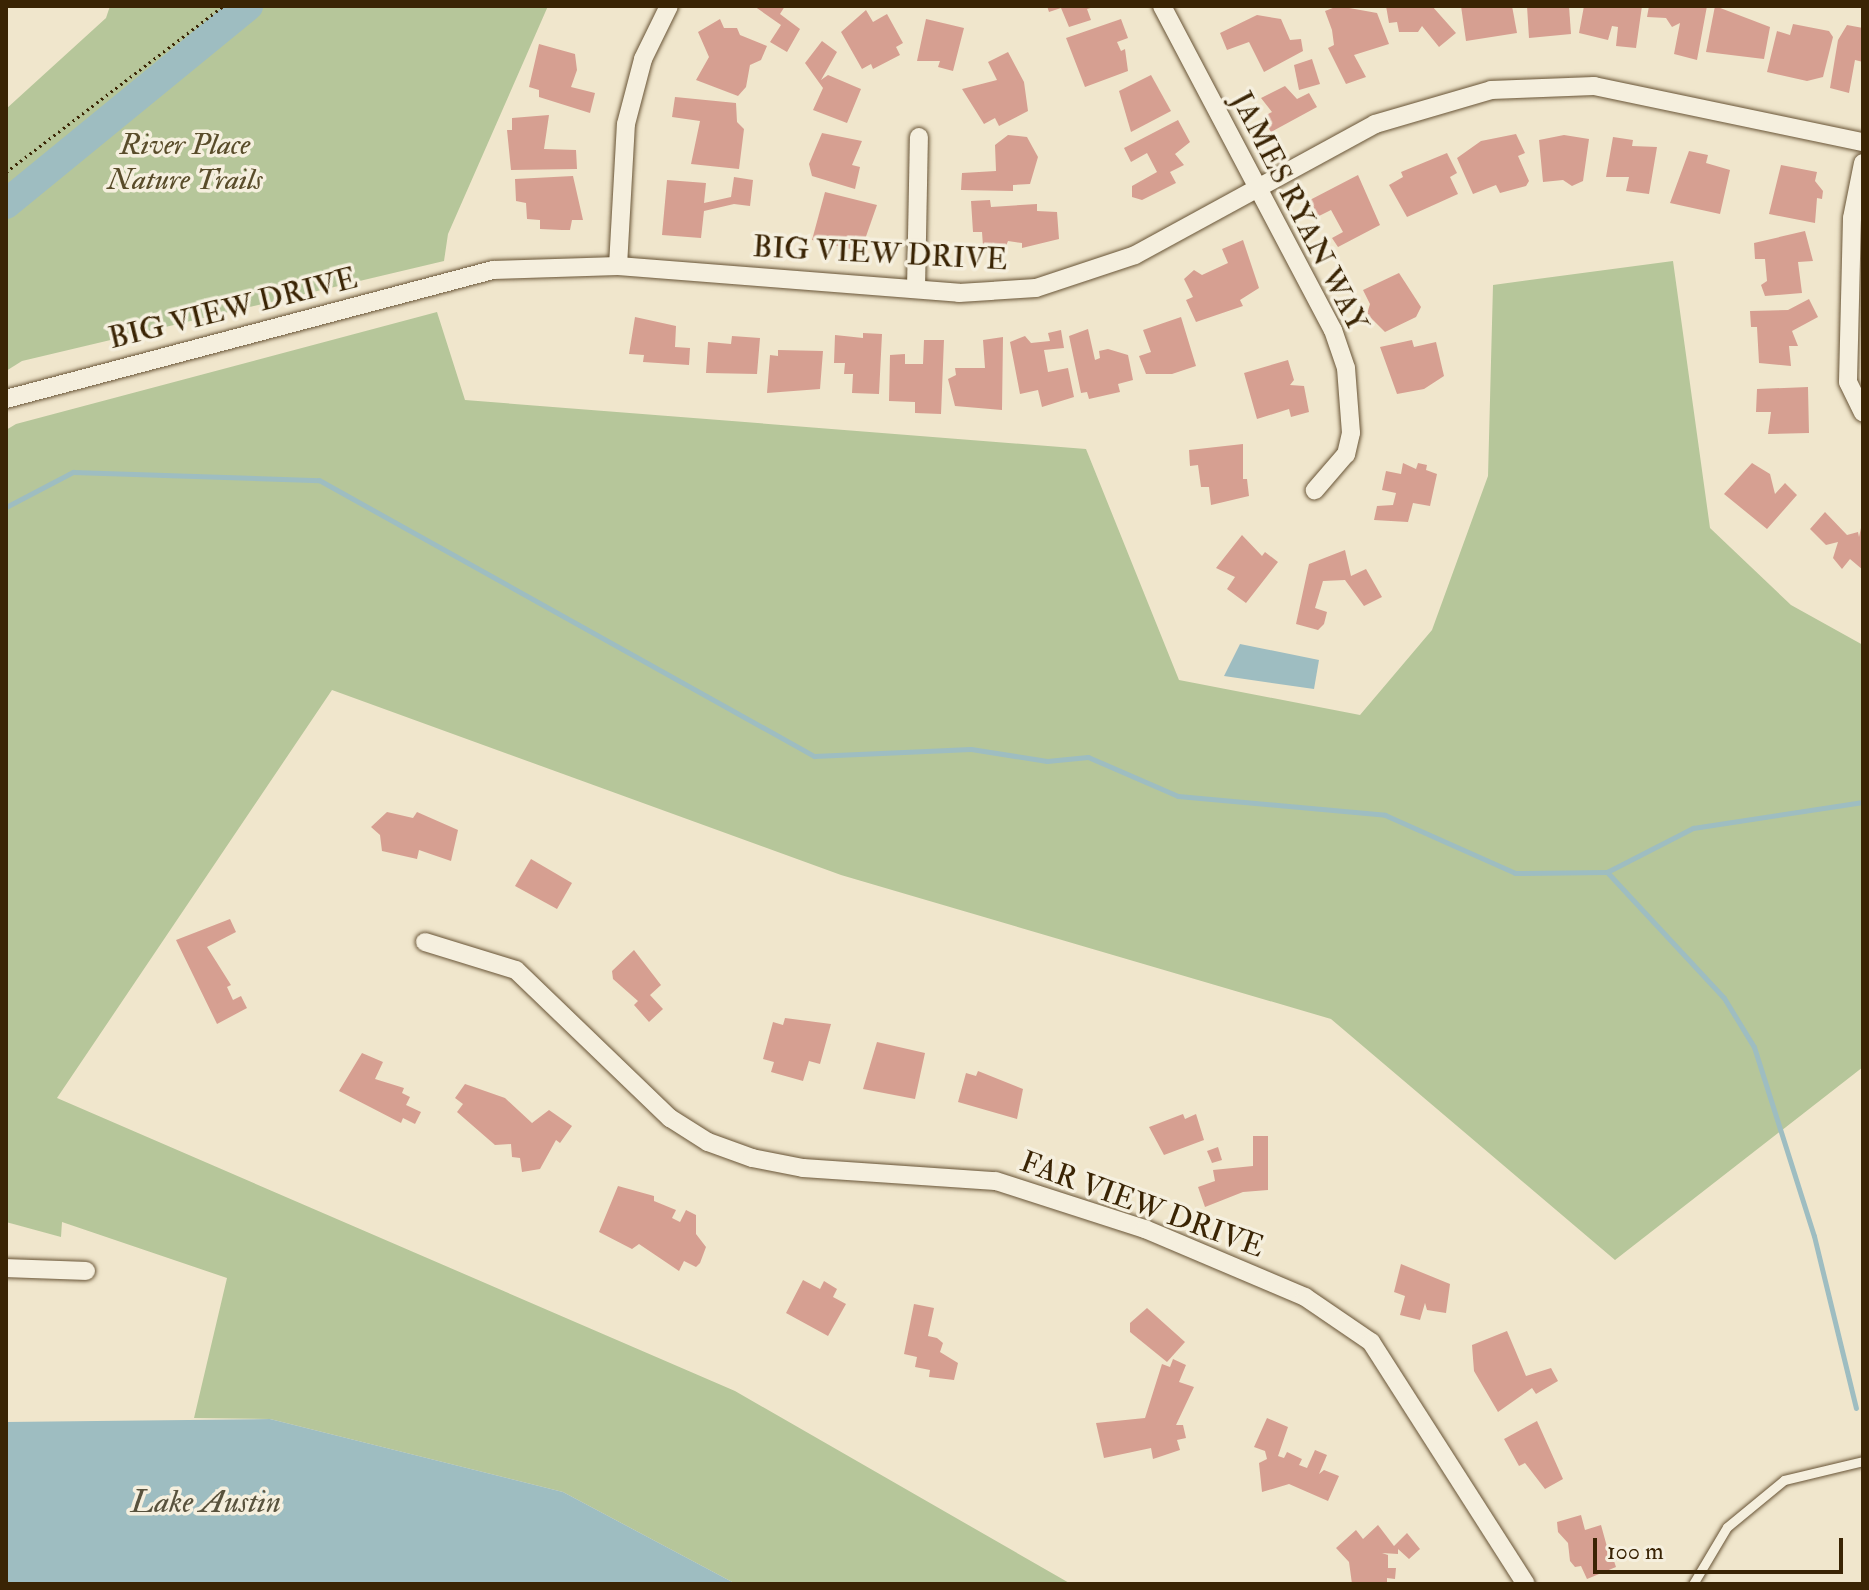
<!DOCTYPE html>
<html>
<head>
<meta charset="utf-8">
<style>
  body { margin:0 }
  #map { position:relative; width:1869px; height:1590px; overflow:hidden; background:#f0e6cc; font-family:"IM FELL Double Pica",serif }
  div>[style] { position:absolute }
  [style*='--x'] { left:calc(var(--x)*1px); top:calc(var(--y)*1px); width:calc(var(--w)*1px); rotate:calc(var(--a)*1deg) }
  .green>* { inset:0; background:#b6c69a }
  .water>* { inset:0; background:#9ebdc1 }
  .stream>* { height:5px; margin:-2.5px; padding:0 2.5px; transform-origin:2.5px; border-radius:2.5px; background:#9ebdc1 }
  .river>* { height:30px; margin:-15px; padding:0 15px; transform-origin:15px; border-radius:15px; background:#9ebdc1 }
  .building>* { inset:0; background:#d69f91 }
  .path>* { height:3px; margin-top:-1.5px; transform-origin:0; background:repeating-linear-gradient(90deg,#3a2404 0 2px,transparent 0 6px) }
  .roads { filter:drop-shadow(0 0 2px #685436) drop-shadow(0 0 2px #685436) }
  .lane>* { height:9px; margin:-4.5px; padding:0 4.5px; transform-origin:4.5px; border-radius:4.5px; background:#f5efde }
  .street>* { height:18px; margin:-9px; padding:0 9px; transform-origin:9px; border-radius:9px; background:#f5efde }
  span { translate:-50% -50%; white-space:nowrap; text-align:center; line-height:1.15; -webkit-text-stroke:7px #f5efde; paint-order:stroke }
  .park-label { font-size:30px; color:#594c2a; font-style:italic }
  .street-label { font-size:30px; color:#3a2404 }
  .water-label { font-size:32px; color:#58523d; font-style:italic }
  .frame { position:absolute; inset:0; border:8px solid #3a2404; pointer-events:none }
  .scale { position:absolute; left:1593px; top:1538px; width:250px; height:36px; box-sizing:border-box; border:4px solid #3a2404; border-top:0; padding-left:10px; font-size:24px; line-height:28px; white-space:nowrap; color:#3a2404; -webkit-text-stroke:6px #f5efde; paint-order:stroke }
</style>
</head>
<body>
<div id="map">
  <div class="green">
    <div style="clip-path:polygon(110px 6px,548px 6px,448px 234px,444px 261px,22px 361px,6px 371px,6px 109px,106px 18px)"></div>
    <div style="clip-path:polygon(1673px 261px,1710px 528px,1791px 605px,1863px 645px,1863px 1067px,1615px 1260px,1331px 1019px,841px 875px,332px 690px,57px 1098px,735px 1391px,1071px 1584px,736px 1584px,563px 1492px,270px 1419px,194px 1418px,227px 1278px,62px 1222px,61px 1237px,6px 1222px,6px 430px,16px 424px,437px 312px,465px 400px,1086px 449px,1179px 680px,1360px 715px,1432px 630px,1488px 476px,1493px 285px)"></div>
  </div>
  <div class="water">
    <div style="clip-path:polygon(1240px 644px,1319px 660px,1314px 689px,1224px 676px)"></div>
    <div style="clip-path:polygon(270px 1419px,563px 1492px,736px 1584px,6px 1584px,6px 1422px)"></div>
  </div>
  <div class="stream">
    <div style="--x:6;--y:507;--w:76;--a:-27.6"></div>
    <div style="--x:73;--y:472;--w:246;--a:1.9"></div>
    <div style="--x:319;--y:480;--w:567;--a:29.14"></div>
    <div style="--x:814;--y:756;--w:157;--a:-2.6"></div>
    <div style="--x:971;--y:749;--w:77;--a:9"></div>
    <div style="--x:1047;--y:761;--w:41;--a:-5.6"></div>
    <div style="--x:1088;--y:757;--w:98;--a:23.4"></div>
    <div style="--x:1178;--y:796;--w:208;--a:5.2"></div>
    <div style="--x:1385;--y:815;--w:142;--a:24"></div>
    <div style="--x:1515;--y:873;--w:92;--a:-0.6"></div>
    <div style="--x:1607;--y:872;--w:172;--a:47.1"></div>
    <div style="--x:1724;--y:998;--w:57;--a:58.5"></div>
    <div style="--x:1754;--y:1047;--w:198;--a:72.4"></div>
    <div style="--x:1814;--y:1236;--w:177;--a:76.3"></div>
    <div style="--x:1607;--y:872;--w:97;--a:-27.1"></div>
    <div style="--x:1693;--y:828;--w:172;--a:-8.7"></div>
  </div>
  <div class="river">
    <div style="--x:6;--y:204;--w:313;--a:-39.3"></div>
  </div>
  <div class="building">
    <div style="clip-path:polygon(754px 6px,785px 6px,780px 14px,800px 29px,787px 52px,770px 42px,781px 25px)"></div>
    <div style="clip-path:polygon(1047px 6px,1094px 6px,1094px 7px,1087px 9px,1091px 20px,1069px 27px,1061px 8px,1049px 12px)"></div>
    <div style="clip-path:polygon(1338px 6px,1377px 13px,1389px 44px,1354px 55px,1366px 77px,1346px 84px,1328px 48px,1334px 45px,1332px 30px,1325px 11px)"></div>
    <div style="clip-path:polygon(1386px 6px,1432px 6px,1456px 33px,1439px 47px,1422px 26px,1418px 32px,1399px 32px,1397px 22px,1389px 23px)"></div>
    <div style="clip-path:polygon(1461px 6px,1512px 6px,1517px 33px,1466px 41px)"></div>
    <div style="clip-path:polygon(1527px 6px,1569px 6px,1571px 34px,1529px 38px)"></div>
    <div style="clip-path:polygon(1584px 6px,1642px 6px,1636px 48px,1616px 46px,1618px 27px,1612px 26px,1608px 40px,1579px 33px)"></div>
    <div style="clip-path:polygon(1649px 6px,1707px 6px,1697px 60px,1674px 54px,1680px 23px,1672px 27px,1666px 18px,1647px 17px)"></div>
    <div style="clip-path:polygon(1715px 6px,1770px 27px,1764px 59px,1706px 52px)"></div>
    <div style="clip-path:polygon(866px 10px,873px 22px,887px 14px,903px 43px,896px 47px,900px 55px,873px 69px,871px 64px,862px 69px,841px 32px)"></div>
    <div style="clip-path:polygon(1257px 15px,1281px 19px,1290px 40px,1301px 39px,1303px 51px,1264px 72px,1249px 42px,1227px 50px,1220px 33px)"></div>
    <div style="clip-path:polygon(720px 19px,724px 28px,737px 28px,740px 35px,767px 46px,761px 60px,750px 65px,746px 87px,738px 96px,696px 80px,709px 57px,698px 32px)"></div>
    <div style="clip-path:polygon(926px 19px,964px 28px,953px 71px,938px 67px,940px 61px,917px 61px)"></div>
    <div style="clip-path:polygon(1121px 19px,1128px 38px,1117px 42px,1121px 51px,1125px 49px,1128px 71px,1085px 87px,1066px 38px)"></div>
    <div style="clip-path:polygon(1793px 24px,1829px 31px,1833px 37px,1823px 77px,1807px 81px,1767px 72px,1777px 31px,1790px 35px)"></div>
    <div style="clip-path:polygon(1847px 25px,1863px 28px,1863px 62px,1855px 60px,1849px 93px,1830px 88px,1838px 40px)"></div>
    <div style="clip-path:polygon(822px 41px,837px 52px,821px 80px,828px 75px,861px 89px,847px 123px,813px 110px,823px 88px,805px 63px)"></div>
    <div style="clip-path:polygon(539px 44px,575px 54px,577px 70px,571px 87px,595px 93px,590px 113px,539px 97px,539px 90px,529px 87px)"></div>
    <div style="clip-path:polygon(1008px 52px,1024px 82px,1028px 111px,999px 126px,995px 118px,984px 124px,962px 89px,997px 80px,988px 62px)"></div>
    <div style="clip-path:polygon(1312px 59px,1320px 84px,1299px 90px,1294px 65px)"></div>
    <div style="clip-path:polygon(1151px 75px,1171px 111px,1131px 132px,1119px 91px)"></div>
    <div style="clip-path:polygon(1285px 86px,1297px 99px,1309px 93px,1317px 107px,1271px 132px,1262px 117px,1272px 112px,1261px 98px)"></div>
    <div style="clip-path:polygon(675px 97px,736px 103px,737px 122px,744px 129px,739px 169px,691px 164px,700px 121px,672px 117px)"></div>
    <div style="clip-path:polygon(549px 115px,544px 149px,576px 150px,577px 169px,511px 170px,507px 130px,512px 130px,512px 118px)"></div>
    <div style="clip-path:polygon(1178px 120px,1190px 142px,1175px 154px,1184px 165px,1170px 172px,1176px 183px,1142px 200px,1132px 197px,1132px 186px,1157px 172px,1147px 153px,1131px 162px,1124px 148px)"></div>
    <div style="clip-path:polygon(822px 133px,862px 141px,852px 165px,860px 167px,855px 189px,812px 176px,809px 164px)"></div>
    <div style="clip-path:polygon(1516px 134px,1525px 153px,1518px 156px,1529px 181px,1526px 186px,1500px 193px,1496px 185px,1473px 194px,1457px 158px,1481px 141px)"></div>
    <div style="clip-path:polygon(1008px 135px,1027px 137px,1038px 157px,1030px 184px,1013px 185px,1013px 191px,961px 190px,962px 173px,996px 171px,995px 145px)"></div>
    <div style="clip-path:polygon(1564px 135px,1589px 139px,1583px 181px,1572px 186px,1563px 180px,1543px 182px,1539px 140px)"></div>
    <div style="clip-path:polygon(1613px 137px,1633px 140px,1632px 146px,1657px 147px,1649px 194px,1626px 191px,1629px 177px,1606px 177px)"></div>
    <div style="clip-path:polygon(1689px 151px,1708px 155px,1706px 163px,1730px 170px,1720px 214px,1670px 203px)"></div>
    <div style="clip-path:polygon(1447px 153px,1457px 173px,1450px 177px,1458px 194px,1407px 217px,1389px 185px,1403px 177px,1401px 172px)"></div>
    <div style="clip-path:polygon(1781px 165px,1817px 172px,1815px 181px,1823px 191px,1822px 199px,1817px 198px,1815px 223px,1769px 214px)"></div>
    <div style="clip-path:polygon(1358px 175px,1380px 225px,1338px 247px,1332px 238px,1343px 232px,1331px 210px,1315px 218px,1308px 201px)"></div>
    <div style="clip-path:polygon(573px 176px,583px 220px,572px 220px,570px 230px,562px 230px,540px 229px,540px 220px,527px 219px,526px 203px,516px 201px,515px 179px)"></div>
    <div style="clip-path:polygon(734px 177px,753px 180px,750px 206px,734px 204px,704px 211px,701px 238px,662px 235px,667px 180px,706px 183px,704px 203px,731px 197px)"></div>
    <div style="clip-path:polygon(825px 192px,877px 205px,863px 245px,855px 250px,812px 240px)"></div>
    <div style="clip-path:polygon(990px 200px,991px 207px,1037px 204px,1037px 211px,1057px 212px,1059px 239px,1022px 248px,1022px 243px,1008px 241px,1004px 251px,983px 246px,982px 232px,973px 232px,971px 201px)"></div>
    <div style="clip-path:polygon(1805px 231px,1813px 261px,1798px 262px,1802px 293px,1765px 296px,1761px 285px,1767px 281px,1765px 259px,1755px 259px,1754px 243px)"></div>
    <div style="clip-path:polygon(1243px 240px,1259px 288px,1240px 300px,1243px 306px,1196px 322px,1186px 300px,1193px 297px,1184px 279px,1194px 270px,1202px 275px,1228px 263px,1222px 249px)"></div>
    <div style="clip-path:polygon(1399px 273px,1421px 307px,1416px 317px,1385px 332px,1367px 314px,1370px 304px,1363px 290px)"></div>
    <div style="clip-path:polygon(1809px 299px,1818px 317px,1792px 331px,1798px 346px,1789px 346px,1791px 366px,1759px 363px,1757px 327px,1751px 327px,1750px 311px,1788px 310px)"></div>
    <div style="clip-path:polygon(635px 317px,676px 326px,675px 347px,690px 348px,689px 365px,643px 362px,644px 355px,629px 354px)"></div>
    <div style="clip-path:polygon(1181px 317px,1196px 366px,1172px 374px,1146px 374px,1139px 356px,1151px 352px,1143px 330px)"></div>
    <div style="clip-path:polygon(1088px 329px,1095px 360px,1100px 358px,1099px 351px,1108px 349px,1128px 355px,1133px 380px,1118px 384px,1120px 392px,1089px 399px,1087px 392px,1081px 393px,1069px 336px)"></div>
    <div style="clip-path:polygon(1061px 330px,1064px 348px,1044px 350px,1048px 372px,1068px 368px,1074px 397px,1042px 407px,1038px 390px,1020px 394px,1010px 342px,1025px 336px,1031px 343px,1050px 341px,1048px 333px)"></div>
    <div style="clip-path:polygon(863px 333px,882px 334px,879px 394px,852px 393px,853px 374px,844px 374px,845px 363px,834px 363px,835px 335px,863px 338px)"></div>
    <div style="clip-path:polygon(732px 336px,760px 338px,757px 374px,706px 373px,708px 342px,731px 344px)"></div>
    <div style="clip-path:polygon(1003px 337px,1002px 410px,955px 406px,948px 379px,956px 375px,955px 368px,985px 368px,983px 340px)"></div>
    <div style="clip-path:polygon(924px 340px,944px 340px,941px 414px,915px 413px,915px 402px,889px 401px,890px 355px,905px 354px,905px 364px,923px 364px)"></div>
    <div style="clip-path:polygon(1412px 340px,1414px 347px,1436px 342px,1444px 376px,1424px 389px,1397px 394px,1380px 347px)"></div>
    <div style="clip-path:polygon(778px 350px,823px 351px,820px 389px,767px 393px,770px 355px,778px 356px)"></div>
    <div style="clip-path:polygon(1288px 360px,1294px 380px,1290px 385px,1304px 386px,1309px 412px,1291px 417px,1289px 409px,1257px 419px,1244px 373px)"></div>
    <div style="clip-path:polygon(1808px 387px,1809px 433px,1768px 434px,1771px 412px,1756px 412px,1757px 389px)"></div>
    <div style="clip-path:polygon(1243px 444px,1243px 479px,1247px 479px,1249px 496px,1211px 505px,1209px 487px,1201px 487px,1198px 465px,1190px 466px,1189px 450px)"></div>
    <div style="clip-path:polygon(1403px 463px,1416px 469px,1418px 463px,1427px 465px,1426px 470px,1437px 474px,1430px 506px,1413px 503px,1408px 522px,1374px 520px,1377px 506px,1393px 505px,1396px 493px,1382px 490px,1386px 471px,1401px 474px)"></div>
    <div style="clip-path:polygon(1752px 463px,1770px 474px,1775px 494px,1785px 483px,1797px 495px,1767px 529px,1724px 494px)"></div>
    <div style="clip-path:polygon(1825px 512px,1847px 535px,1858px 532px,1859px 537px,1863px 519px,1863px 570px,1850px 559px,1842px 569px,1833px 558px,1838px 542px,1826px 545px,1810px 529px)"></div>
    <div style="clip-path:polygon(1242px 535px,1262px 556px,1265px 552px,1278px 562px,1246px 603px,1227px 589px,1235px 577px,1216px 568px)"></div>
    <div style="clip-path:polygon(1345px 550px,1351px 576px,1366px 569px,1382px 597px,1364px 606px,1345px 580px,1323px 581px,1315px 608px,1327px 612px,1324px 624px,1318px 630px,1296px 624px,1309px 564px)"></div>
    <div style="clip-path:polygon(387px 812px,413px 818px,417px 812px,458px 830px,451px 861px,419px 850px,417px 859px,382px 851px,380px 835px,371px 827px)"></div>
    <div style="clip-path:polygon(531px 859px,572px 883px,557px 909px,515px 886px)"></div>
    <div style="clip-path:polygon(230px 919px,236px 932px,207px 947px,231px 985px,227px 987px,233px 1000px,241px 996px,247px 1008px,217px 1024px,176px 940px)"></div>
    <div style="clip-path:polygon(634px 950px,661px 985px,650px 995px,663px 1009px,649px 1022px,634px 1005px,638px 1001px,613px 979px,612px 971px)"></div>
    <div style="clip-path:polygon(785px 1018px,831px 1024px,820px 1064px,809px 1061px,803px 1081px,771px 1072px,774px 1062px,763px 1059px,773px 1022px,783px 1025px)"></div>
    <div style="clip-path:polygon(877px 1042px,925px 1053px,915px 1099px,863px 1089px)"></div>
    <div style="clip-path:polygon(362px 1053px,383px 1062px,375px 1079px,404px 1088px,402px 1093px,410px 1097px,406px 1105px,421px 1112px,415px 1124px,403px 1118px,401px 1123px,339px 1091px)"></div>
    <div style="clip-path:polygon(978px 1071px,1023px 1089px,1017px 1119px,958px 1102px,966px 1073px,976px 1076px)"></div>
    <div style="clip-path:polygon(465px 1084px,505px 1098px,532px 1123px,549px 1110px,572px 1126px,560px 1143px,556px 1140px,540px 1169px,522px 1172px,520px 1158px,512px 1157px,511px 1144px,495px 1145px,457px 1112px,463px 1104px,455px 1098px)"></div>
    <div style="clip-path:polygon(1183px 1114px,1185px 1119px,1196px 1114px,1204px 1140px,1164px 1155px,1149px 1127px)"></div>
    <div style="clip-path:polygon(1253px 1136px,1268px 1136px,1268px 1190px,1243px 1192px,1205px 1207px,1198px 1187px,1215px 1181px,1213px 1170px,1253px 1166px)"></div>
    <div style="clip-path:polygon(1218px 1147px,1222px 1160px,1212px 1163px,1207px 1151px)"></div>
    <div style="clip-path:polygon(618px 1186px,654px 1196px,654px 1201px,676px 1210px,672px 1218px,680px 1222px,686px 1210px,696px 1215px,696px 1234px,706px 1247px,700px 1263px,696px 1267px,684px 1261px,679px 1271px,639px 1244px,632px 1249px,599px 1232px)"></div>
    <div style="clip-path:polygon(1401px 1264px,1450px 1284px,1446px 1313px,1427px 1310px,1425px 1303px,1420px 1320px,1400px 1315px,1405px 1296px,1394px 1292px)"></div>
    <div style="clip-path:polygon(803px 1280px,820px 1289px,824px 1281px,837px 1289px,833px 1297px,846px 1304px,828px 1336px,786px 1313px)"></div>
    <div style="clip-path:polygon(914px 1304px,934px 1308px,928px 1336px,937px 1338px,943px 1343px,940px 1352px,958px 1363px,954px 1380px,929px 1377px,930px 1370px,915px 1367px,917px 1357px,904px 1354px)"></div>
    <div style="clip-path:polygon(1147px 1308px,1185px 1342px,1167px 1362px,1130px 1332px,1130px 1323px)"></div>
    <div style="clip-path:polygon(1507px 1331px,1526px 1376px,1551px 1368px,1558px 1381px,1536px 1394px,1532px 1388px,1498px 1412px,1474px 1371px,1472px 1345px)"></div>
    <div style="clip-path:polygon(1173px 1359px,1186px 1365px,1179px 1382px,1194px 1387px,1176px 1425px,1183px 1425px,1186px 1438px,1177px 1440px,1180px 1450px,1153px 1459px,1151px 1448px,1104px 1458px,1096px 1423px,1145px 1418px,1162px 1364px,1170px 1367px)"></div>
    <div style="clip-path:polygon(1267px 1418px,1288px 1427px,1278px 1456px,1284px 1458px,1287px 1452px,1302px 1459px,1299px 1465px,1307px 1468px,1315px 1450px,1327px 1455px,1319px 1474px,1324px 1470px,1339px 1476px,1328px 1501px,1289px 1484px,1262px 1492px,1259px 1463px,1267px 1459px,1265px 1451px,1254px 1447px)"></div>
    <div style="clip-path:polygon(1537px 1421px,1563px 1479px,1545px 1489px,1525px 1463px,1519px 1466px,1504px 1439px)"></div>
    <div style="clip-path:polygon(1581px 1515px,1585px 1530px,1601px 1525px,1609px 1554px,1620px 1560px,1614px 1561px,1616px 1567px,1587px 1579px,1581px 1566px,1575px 1567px,1570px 1561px,1568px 1543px,1558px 1532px,1557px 1522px)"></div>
    <div style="clip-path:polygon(1378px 1525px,1394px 1546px,1407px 1533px,1420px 1549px,1409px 1559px,1398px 1549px,1398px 1554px,1382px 1553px,1388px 1555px,1388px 1568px,1396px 1568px,1395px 1579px,1387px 1578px,1387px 1584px,1352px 1584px,1349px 1562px,1336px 1548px,1356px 1530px,1363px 1539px)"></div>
  </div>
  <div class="path">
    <div style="--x:6;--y:172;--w:273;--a:-37.4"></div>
  </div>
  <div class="roads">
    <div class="lane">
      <div style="--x:1693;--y:1584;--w:66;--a:-59.2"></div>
      <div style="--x:1727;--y:1527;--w:74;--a:-39.5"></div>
      <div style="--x:1784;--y:1480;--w:81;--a:-13.5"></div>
    </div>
    <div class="street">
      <div style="--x:1162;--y:6;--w:366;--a:62.2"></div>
      <div style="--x:1333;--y:330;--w:40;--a:71.1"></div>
      <div style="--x:1346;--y:368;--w:65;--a:85.6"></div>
      <div style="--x:1351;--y:433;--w:22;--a:103"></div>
      <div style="--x:1346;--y:454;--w:48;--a:130.7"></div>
      <div style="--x:1863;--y:163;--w:56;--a:101.3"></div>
      <div style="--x:1852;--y:218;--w:164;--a:91.4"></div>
      <div style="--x:1848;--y:382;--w:34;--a:64"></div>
      <div style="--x:618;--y:266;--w:142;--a:-86.8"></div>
      <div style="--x:626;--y:124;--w:67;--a:-75.3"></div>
      <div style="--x:643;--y:59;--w:59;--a:-63.9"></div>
      <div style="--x:916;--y:289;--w:152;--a:-88.9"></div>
      <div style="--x:6;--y:399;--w:504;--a:-14.84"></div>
      <div style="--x:493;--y:270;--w:125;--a:-1.8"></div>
      <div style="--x:618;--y:266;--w:342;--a:4.5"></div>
      <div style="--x:959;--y:293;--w:77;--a:-3.7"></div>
      <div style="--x:1036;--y:288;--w:104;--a:-18.4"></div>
      <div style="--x:1135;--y:255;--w:273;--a:-28.6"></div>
      <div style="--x:1375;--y:124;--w:121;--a:-16.3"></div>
      <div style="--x:1491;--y:90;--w:103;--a:-2.2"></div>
      <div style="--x:1594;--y:86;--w:275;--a:11.8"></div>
      <div style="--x:425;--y:942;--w:95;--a:17.1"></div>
      <div style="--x:516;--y:970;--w:214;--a:43.9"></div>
      <div style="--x:670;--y:1118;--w:45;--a:32.3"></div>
      <div style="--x:708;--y:1142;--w:47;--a:20"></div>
      <div style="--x:752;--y:1158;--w:52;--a:11.1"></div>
      <div style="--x:803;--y:1168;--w:193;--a:3.9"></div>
      <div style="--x:996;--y:1181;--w:157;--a:17.9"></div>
      <div style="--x:1145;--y:1229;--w:174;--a:23"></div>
      <div style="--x:1305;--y:1297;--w:80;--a:34.3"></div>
      <div style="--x:1371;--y:1342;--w:287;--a:57.4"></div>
      <div style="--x:6;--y:1268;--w:80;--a:2.1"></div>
    </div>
  </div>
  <div class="park-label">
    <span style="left:185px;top:162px">River Place<br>Nature Trails</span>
  </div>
  <div class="street-label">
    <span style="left:1299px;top:212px;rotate:63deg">JAMES RYAN WAY</span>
    <span style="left:880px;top:254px;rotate:3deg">BIG VIEW DRIVE</span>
    <span style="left:233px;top:309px;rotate:-14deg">BIG VIEW DRIVE</span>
    <span style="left:1142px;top:1205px;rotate:20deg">FAR VIEW DRIVE</span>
  </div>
  <div class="water-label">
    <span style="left:206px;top:1502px">Lake Austin</span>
  </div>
  <div class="frame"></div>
  <div class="scale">100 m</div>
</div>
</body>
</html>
